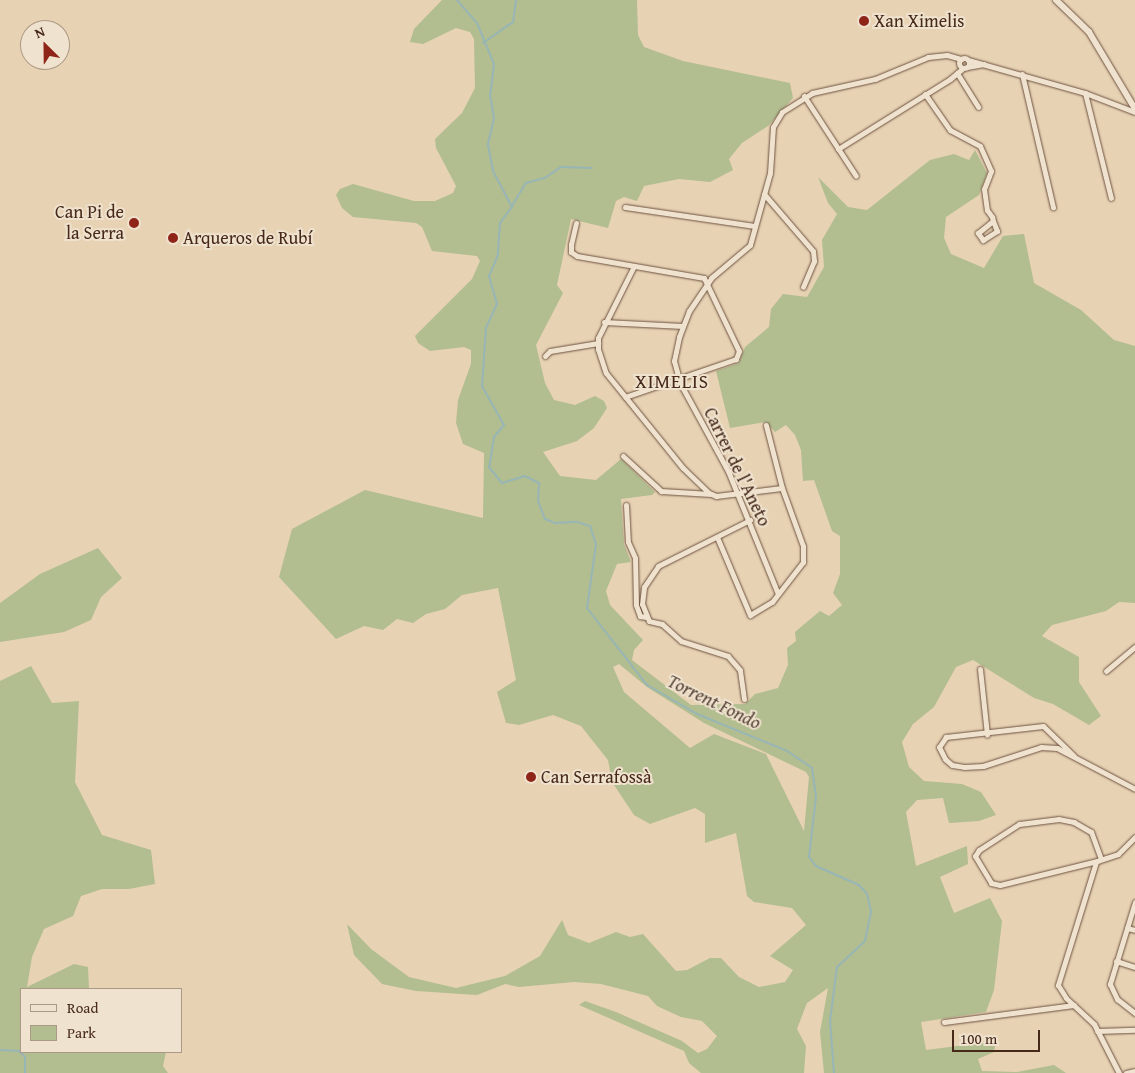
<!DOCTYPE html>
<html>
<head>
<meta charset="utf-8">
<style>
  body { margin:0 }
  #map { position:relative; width:1135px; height:1073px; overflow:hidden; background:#e7d2b4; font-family:"Gentium Book Plus",serif }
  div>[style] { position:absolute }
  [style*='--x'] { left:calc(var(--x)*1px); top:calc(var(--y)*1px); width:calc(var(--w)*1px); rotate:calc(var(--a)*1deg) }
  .green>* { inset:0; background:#b2bd90 }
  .stream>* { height:2px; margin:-1px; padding:0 1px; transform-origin:1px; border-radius:1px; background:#98b6b5 }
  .roads { filter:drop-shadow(0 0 1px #6f5340) drop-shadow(0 0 1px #6f5340) }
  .minor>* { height:5px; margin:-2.5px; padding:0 2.5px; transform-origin:2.5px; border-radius:2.5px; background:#efe2ce }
  .minor>.ring { margin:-2.5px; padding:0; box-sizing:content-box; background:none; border:5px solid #efe2ce; border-radius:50% }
  .tertiary>* { height:6px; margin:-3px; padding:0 3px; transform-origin:3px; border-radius:3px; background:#efe2ce }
  .dots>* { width:14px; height:14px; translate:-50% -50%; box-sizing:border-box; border:2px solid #efe2ce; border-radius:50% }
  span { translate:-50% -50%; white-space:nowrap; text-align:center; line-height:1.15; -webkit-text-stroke:4px #efe2ce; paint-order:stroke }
  .poi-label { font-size:18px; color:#47291a }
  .left { translate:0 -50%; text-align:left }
  .right { translate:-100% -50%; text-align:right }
  .street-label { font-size:18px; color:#47291a }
  .neighbourhood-label { font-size:19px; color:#47291a; letter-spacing:1px }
  .water-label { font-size:19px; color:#574539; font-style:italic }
  .legend { position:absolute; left:20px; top:988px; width:162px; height:65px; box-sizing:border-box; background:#efe2ce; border:1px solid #ac9886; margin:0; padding:6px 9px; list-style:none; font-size:15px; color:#47291a }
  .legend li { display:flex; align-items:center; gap:10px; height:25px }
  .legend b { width:25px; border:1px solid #ac9886 }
  .north { position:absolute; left:20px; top:20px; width:50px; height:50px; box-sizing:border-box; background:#efe2ce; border:1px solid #ac9886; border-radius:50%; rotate:337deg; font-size:14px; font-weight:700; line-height:20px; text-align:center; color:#47291a }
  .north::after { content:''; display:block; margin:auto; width:18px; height:22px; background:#8f2418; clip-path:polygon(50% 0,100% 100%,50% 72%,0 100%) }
  .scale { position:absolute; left:952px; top:1030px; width:88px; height:22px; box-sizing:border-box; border:2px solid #47291a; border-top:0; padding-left:6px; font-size:15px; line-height:18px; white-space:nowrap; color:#47291a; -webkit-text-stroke:4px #efe2ce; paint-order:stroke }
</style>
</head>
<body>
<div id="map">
  <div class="green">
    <div style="clip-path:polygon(evenodd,442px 0,637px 0,638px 35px,644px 47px,683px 61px,790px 83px,793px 98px,768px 126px,742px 143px,729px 159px,733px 170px,710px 182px,679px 179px,644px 186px,637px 201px,624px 197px,616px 201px,608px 228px,571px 219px,557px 285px,563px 293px,536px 345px,545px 383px,554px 400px,575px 405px,595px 396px,604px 401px,607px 408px,594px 428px,577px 441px,543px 452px,560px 476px,596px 480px,621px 459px,655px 492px,652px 495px,621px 499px,624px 544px,631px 562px,617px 564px,606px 591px,610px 605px,643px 640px,634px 650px,632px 660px,691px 705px,745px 704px,755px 694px,778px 688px,788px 665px,787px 648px,796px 641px,795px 632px,820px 611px,829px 616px,842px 605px,833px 593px,840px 574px,840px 536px,832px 531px,814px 480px,803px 481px,801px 450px,795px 435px,786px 425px,775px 432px,766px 422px,730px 428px,716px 371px,739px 363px,745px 347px,769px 327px,771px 309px,783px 294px,807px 297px,824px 267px,822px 240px,837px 214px,828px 203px,818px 177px,848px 207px,867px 210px,930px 160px,954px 154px,969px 160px,975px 150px,987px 173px,979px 195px,946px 217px,944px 238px,951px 254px,984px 268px,1003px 236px,1024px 234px,1034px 283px,1081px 310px,1114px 340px,1135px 346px,1135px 603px,1119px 602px,1106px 611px,1052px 625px,1042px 636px,1079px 657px,1079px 682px,1101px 716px,1089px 725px,1053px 704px,1034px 698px,973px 660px,956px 667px,934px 707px,913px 724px,902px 742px,909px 767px,924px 781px,962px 784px,981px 792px,996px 815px,979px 821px,949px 823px,943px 798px,917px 800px,906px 812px,916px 866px,967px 846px,968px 864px,940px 877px,954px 913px,990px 898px,1002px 921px,994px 990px,986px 1012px,921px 1022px,926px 1050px,996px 1041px,994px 1052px,978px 1059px,982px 1071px,1017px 1072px,1054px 1065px,1066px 1073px,824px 1073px,820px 1032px,828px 988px,807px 1003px,797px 1029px,806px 1046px,804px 1073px,701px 1073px,689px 1063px,684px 1051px,579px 1005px,585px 1001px,616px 1012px,682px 1041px,698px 1053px,707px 1049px,717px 1036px,702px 1021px,681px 1017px,657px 1006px,648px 996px,601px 984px,574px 982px,519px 987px,505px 984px,477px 995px,416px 991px,382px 984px,354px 955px,347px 924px,371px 949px,409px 977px,456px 988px,505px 976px,540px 956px,562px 920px,568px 935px,589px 943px,616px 932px,630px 937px,643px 934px,676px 971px,687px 970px,710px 958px,721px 958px,739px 977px,759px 987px,785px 982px,793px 970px,770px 956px,806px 925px,792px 908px,754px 902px,747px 896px,736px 833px,705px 843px,705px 814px,695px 808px,650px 824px,634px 815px,612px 782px,608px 760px,581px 726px,553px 715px,519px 725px,506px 723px,497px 692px,516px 680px,498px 588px,462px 595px,445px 609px,426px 614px,413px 623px,397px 619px,383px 630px,364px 626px,336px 639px,279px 577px,292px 529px,365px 490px,483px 518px,484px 453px,463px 444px,456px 423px,458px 400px,471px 364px,471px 350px,464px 347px,430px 351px,418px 343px,415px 336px,472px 279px,480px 261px,477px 256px,432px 251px,422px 227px,416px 223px,353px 217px,342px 208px,336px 195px,340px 189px,353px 184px,414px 201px,435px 201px,453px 193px,456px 186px,436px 148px,435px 139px,462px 113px,475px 88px,474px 39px,470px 32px,456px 28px,423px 44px,410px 42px,414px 29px,442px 0,619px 664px,647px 687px,704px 723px,806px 772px,809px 777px,804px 831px,766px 754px,714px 734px,690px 748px,624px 692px,613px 667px,619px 664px)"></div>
    <div style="clip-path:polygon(98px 548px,122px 578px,101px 597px,91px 620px,64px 632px,0 642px,0 603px,40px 574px)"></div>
    <div style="clip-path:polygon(31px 666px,52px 703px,79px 701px,75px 782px,102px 835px,151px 850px,155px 884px,129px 889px,102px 889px,81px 896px,73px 916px,44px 929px,32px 957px,27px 987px,74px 964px,88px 967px,89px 989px,21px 989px,21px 1052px,166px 1052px,163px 1066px,168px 1073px,0 1073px,0 681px)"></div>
  </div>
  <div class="stream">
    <div style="--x:457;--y:0;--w:30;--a:49"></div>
    <div style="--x:477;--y:23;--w:44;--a:67.5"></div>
    <div style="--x:494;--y:64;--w:31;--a:97"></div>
    <div style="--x:490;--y:95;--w:23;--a:80"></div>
    <div style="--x:494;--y:118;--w:28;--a:103"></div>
    <div style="--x:488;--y:145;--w:26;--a:79"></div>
    <div style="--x:493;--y:171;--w:41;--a:62.2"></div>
    <div style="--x:512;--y:207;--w:20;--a:127"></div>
    <div style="--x:500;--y:223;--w:32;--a:94"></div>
    <div style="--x:498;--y:255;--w:23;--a:113"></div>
    <div style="--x:489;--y:276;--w:29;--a:74"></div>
    <div style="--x:497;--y:304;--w:26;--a:115"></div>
    <div style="--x:486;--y:328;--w:58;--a:93.9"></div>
    <div style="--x:482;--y:386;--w:45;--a:60.6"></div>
    <div style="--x:504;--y:425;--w:16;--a:130"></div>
    <div style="--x:494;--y:437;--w:30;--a:99"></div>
    <div style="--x:489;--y:467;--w:21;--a:51"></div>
    <div style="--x:502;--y:483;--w:24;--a:-17"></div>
    <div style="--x:525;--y:476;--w:16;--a:27"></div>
    <div style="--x:539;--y:483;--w:18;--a:93"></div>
    <div style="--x:538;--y:501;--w:19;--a:69"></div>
    <div style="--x:545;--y:519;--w:11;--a:22"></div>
    <div style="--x:555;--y:523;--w:22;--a:-3"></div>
    <div style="--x:577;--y:522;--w:14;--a:17"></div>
    <div style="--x:590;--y:526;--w:19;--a:72"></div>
    <div style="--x:596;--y:544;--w:65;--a:98"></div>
    <div style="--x:587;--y:608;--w:98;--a:52.1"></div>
    <div style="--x:647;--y:685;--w:58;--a:30.1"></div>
    <div style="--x:697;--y:714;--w:97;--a:22.3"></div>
    <div style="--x:787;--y:751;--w:30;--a:34"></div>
    <div style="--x:812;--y:768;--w:29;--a:82"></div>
    <div style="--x:816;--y:797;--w:60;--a:96.7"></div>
    <div style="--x:809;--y:857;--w:11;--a:52"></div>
    <div style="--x:816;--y:866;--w:47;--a:23.8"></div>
    <div style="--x:859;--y:885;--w:12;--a:48"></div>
    <div style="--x:867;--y:894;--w:18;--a:77"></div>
    <div style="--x:871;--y:912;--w:30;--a:102"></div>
    <div style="--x:865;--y:941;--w:38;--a:137"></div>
    <div style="--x:837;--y:967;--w:54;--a:97.4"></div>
    <div style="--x:830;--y:1021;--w:52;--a:85.6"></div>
    <div style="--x:483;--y:43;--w:37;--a:-35"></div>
    <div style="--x:513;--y:22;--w:22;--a:-82"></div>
    <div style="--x:512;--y:206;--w:27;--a:-59"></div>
    <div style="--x:526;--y:183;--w:20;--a:-15"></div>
    <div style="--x:545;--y:178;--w:19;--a:-35"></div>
    <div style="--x:561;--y:167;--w:31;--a:2"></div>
    <div style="--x:0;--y:1050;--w:19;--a:3"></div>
    <div style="--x:19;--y:1051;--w:8;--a:45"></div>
    <div style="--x:25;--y:1057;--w:16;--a:90"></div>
  </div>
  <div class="roads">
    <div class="minor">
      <div class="ring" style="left:959px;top:58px;width:5px;height:5px"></div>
      <div style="--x:968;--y:60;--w:122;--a:15.8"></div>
      <div style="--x:1085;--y:93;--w:53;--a:20.8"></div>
      <div style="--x:967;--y:67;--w:17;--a:-10"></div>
      <div style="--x:957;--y:73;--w:40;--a:58"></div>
      <div style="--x:1022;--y:74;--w:137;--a:76.9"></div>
      <div style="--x:1085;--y:93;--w:108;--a:76.1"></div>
      <div style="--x:925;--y:94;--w:44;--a:55.2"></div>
      <div style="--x:950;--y:130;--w:34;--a:28"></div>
      <div style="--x:980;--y:146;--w:27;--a:66"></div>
      <div style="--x:991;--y:171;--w:19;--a:111"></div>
      <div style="--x:984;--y:189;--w:21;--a:82"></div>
      <div style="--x:987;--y:210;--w:9;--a:54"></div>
      <div style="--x:992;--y:217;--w:4;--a:76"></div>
      <div style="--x:993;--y:221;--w:11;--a:68"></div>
      <div style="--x:997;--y:231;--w:17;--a:147"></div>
      <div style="--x:983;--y:240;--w:9;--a:-126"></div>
      <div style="--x:978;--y:233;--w:19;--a:-39"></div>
      <div style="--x:804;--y:96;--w:95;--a:57"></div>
      <div style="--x:838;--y:149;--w:132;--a:-32"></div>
      <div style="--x:950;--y:79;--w:17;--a:-40"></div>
      <div style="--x:764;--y:194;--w:75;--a:49.3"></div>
      <div style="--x:813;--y:251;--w:10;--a:84"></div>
      <div style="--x:814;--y:261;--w:28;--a:113"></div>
      <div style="--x:625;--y:207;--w:131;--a:8.3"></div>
      <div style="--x:576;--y:223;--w:22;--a:103"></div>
      <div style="--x:571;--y:244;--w:8;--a:90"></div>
      <div style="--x:571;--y:252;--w:7;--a:34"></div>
      <div style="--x:577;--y:256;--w:129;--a:9.8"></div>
      <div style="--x:704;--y:278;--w:81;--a:64.4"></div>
      <div style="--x:739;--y:351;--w:9;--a:111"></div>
      <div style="--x:736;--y:359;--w:117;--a:161.1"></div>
      <div style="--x:634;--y:266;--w:80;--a:116.6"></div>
      <div style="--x:598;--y:338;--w:11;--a:90"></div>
      <div style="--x:598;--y:349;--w:25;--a:72"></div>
      <div style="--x:606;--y:373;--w:122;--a:51"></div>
      <div style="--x:683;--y:468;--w:36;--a:44"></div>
      <div style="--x:709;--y:493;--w:8;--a:23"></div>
      <div style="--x:716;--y:496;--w:66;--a:-6.9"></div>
      <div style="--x:604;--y:322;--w:79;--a:2.9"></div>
      <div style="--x:545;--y:356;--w:7;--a:-45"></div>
      <div style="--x:550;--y:351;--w:49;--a:-9.5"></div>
      <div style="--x:623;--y:456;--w:52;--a:42.6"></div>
      <div style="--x:661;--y:491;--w:50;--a:3.4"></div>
      <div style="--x:626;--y:505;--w:37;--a:87"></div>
      <div style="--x:628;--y:542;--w:17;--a:66"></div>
      <div style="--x:635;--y:558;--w:47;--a:88.8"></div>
      <div style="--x:636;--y:605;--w:12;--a:70"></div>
      <div style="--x:640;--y:616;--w:6;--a:9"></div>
      <div style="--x:717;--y:537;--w:85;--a:67.1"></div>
      <div style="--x:750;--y:615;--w:26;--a:-31"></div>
      <div style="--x:772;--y:602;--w:51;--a:-52.2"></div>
      <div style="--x:803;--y:562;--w:16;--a:-90"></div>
      <div style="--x:803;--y:546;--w:62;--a:-109.9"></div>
      <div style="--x:782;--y:488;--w:65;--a:-104.3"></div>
      <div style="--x:778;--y:594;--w:133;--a:-112.1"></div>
      <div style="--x:728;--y:471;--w:100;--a:-118.6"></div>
      <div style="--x:680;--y:383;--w:23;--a:-105"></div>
      <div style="--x:674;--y:361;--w:25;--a:-78"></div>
      <div style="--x:679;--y:337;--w:28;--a:-69"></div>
      <div style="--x:689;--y:311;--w:40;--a:-56"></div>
      <div style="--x:711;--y:278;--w:51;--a:-40.2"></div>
      <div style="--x:750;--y:245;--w:75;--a:-74.5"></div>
      <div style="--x:770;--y:173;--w:46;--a:-86.3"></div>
      <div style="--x:773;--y:127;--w:17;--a:-59"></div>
      <div style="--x:782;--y:112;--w:36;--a:-32"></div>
      <div style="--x:812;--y:93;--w:65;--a:-12.5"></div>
      <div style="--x:875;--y:79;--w:57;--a:-22.5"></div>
      <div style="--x:928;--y:57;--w:19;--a:-6"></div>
      <div style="--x:947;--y:55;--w:15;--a:16"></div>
      <div style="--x:980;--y:669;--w:66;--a:83.9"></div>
      <div style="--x:1106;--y:671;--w:38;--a:-40"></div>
      <div style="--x:744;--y:699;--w:29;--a:-98"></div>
      <div style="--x:740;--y:670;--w:18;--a:-131"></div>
      <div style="--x:728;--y:656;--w:49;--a:-162.3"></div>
      <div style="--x:681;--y:641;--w:25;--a:-138"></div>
      <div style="--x:662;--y:624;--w:13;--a:-167"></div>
      <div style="--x:649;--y:621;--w:18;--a:-112"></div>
      <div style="--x:642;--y:604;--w:17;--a:-83"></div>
      <div style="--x:644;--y:587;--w:25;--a:-56"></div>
      <div style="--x:658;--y:566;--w:103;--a:-26.6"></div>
      <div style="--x:1074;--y:756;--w:43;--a:-135.9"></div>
      <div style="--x:1043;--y:726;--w:98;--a:173.5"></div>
      <div style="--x:946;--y:737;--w:12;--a:125"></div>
      <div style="--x:939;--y:747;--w:13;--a:63"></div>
      <div style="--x:945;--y:759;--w:9;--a:41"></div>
      <div style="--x:952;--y:765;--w:12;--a:9"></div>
      <div style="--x:964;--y:767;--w:19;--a:-3"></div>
      <div style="--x:983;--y:766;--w:61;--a:-18.1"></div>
      <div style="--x:1041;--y:747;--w:16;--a:4"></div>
      <div style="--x:1057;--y:748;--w:88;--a:27.7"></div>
      <div style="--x:1101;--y:859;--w:29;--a:-110"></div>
      <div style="--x:1091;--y:832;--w:20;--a:-150"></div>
      <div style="--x:1074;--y:822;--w:15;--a:-169"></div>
      <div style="--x:1059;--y:819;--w:40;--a:172.9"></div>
      <div style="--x:1019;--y:824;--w:48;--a:147"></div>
      <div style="--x:979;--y:850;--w:7;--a:124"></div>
      <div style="--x:975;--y:856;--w:31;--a:59"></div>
      <div style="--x:991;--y:883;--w:9;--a:13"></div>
      <div style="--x:1000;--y:885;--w:100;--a:-13.9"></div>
      <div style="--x:1097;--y:861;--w:22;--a:-18"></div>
      <div style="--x:1118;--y:854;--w:24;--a:-45"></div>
      <div style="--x:1096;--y:862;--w:129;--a:107.2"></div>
      <div style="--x:1058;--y:985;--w:15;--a:58"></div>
      <div style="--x:1066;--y:998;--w:38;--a:43"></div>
      <div style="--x:1094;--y:1024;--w:55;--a:63"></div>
      <div style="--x:1135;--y:902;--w:86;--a:107"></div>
      <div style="--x:1110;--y:984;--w:17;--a:65"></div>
      <div style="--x:1117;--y:999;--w:23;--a:38"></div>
      <div style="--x:1127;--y:928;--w:8;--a:14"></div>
      <div style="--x:1116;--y:961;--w:20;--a:18"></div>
      <div style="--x:944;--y:1022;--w:131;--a:-7.5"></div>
      <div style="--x:1097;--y:1031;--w:38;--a:-2"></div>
      <div style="--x:1126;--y:1073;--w:9;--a:-13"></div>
    </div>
    <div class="tertiary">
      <div style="--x:1056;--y:0;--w:46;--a:44.1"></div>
      <div style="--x:1089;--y:32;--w:90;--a:59.1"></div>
    </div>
  </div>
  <div class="dots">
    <div style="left:864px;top:21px;background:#8f2418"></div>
    <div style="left:134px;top:223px;background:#8f2418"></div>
    <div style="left:173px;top:238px;background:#8f2418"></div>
    <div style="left:531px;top:777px;background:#8f2418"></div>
  </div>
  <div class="poi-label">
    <span class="left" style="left:874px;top:21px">Xan Ximelis</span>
    <span class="right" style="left:124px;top:223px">Can Pi de<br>la Serra</span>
    <span class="left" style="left:183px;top:238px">Arqueros de Rubí</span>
    <span class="left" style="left:541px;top:777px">Can Serrafossà</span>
  </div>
  <div class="street-label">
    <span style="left:737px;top:467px;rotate:64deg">Carrer de l'Aneto</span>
  </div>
  <div class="neighbourhood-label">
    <span style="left:672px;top:382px">XIMELIS</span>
  </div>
  <div class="water-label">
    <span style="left:714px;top:702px;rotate:26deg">Torrent Fondo</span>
  </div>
  <ul class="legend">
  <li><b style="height:6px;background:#efe2ce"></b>Road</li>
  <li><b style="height:14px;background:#b2bd90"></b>Park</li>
  </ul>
  <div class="north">N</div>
  <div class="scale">100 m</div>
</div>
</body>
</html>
